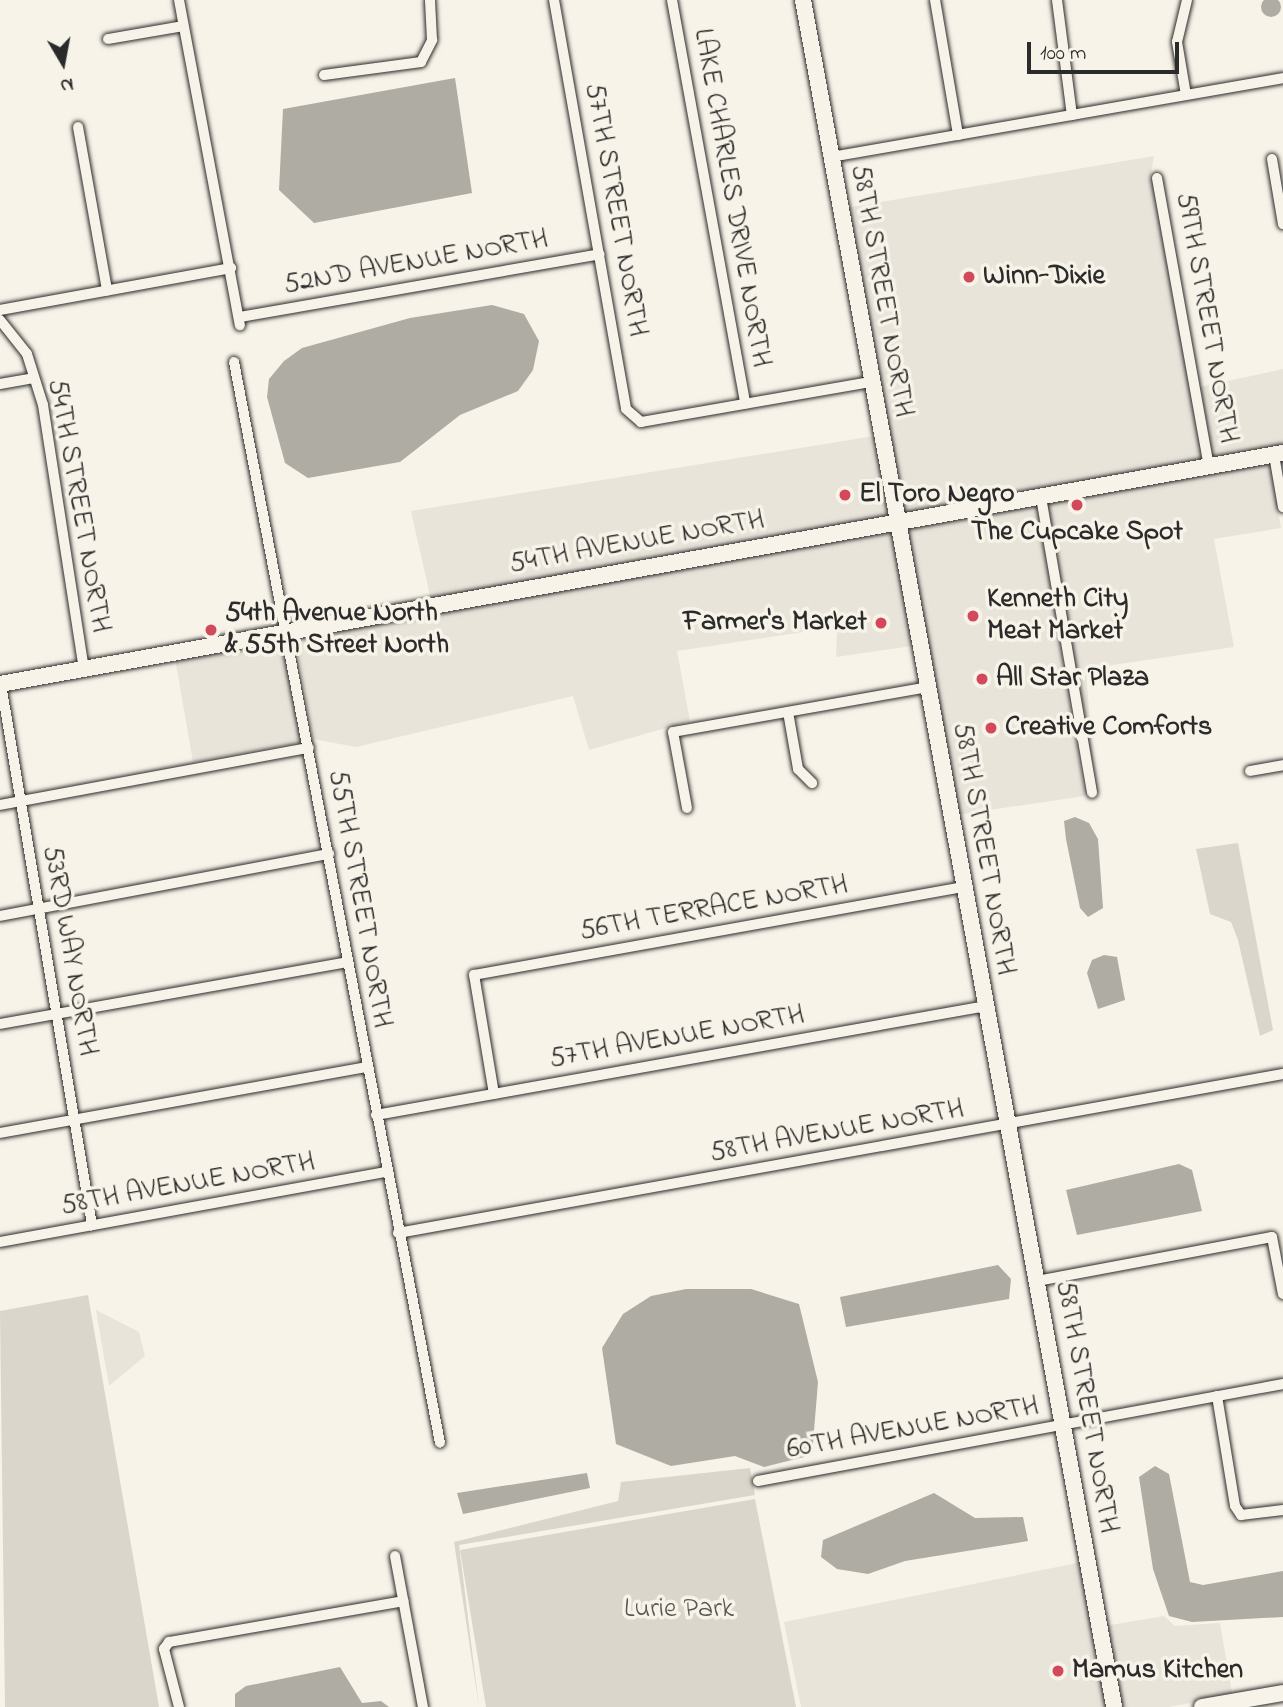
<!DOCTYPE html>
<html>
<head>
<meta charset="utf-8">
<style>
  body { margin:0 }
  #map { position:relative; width:1283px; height:1707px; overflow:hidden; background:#f7f3e8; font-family:"Indie Flower",sans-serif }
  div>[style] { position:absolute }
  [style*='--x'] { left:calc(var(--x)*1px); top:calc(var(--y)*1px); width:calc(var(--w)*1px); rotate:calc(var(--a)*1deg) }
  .built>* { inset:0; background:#e8e4da }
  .green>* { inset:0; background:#dad6cc }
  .water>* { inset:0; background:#afaca4 }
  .round { border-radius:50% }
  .roads { filter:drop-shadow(0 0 2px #2b2b2b) drop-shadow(0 0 2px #2b2b2b) }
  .street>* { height:10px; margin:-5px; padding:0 5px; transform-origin:5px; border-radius:5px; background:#f7f3e8 }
  .secondary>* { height:16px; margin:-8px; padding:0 8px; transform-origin:8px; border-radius:8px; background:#f7f3e8 }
  .dots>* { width:19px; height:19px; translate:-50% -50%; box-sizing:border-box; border:4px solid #f7f3e8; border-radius:50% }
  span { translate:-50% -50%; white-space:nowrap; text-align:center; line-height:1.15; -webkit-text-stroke:7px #f7f3e8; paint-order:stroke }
  .street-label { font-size:28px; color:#2b2b2b }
  .poi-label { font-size:28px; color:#2b2b2b; font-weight:700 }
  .left { translate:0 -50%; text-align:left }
  .right { translate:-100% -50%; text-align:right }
  .park-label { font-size:28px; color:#575653 }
  .north { position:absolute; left:28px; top:28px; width:70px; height:70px; -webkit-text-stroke:5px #f7f3e8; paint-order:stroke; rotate:170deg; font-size:19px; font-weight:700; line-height:28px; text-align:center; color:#2b2b2b }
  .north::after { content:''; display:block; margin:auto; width:24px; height:32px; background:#2b2b2b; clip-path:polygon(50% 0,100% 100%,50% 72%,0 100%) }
  .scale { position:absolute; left:1027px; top:42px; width:152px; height:32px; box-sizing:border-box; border:4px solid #2b2b2b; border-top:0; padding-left:9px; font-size:21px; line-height:24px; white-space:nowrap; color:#2b2b2b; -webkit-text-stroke:5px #f7f3e8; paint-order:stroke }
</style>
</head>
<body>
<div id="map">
  <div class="built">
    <div style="clip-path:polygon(1154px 156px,1151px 174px,1203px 462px,899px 516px,845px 208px)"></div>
    <div style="clip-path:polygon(1283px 369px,1283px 447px,1213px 460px,1200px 387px)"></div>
    <div style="clip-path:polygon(874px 436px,889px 518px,431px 600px,411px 511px)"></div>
    <div style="clip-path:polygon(1270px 462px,1281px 528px,1214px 539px,1234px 647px,1086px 669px,1095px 795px,1047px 502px)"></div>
    <div style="clip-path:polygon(1037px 503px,1085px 796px,956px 815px,901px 528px)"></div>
    <div style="clip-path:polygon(891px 529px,921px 682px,912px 646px,836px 657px,837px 627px,677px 651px,690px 721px,589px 750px,573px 696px,356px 747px,313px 739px,295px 637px)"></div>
    <div style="clip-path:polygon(285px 638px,303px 742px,193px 762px,175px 658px)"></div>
    <div style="clip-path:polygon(96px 1310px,139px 1332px,145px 1356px,109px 1386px)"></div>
    <div style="clip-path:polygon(1082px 1562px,1108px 1707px,801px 1707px,784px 1622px)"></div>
    <div style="clip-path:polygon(1164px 1616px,1175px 1626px,1220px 1623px,1232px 1693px,1242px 1694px,1168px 1707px,1119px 1707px,1105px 1626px)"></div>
  </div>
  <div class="green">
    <div style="clip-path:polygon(1238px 843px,1273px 1030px,1260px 1036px,1238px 940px,1231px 922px,1210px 914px,1196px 849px)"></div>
    <div style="clip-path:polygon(88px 1295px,159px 1707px,5px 1707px,0 1311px)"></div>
    <div style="clip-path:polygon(750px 1468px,755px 1495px,459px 1545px,479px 1707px,454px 1542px,618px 1501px,621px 1482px)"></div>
    <div style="clip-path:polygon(755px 1499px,796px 1707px,486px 1707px,460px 1550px)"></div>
  </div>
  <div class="water">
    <div class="round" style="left:1261px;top:-3px;width:20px;height:20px"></div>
    <div style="clip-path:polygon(455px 78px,472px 193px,314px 223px,279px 190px,283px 109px)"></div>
    <div style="clip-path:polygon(492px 305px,524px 314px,539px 341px,533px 370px,518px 391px,460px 415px,400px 462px,308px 478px,285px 463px,267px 397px,269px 379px,284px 361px,302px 348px,410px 318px)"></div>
    <div style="clip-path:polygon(1075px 817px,1089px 823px,1098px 839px,1103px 908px,1088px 917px,1080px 908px,1066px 839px,1064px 821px)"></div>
    <div style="clip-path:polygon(1104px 955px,1117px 957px,1125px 1000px,1098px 1009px,1087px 973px,1092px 960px)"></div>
    <div style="clip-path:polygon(1179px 1164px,1192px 1170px,1202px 1211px,1077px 1235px,1066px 1190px)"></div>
    <div style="clip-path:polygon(998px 1265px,1011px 1279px,1009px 1299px,846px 1327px,840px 1297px)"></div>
    <div style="clip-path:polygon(686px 1289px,751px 1289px,799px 1304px,818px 1382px,812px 1455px,764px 1467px,735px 1456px,671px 1466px,616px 1444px,602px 1348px,623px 1314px,651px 1296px)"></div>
    <div style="clip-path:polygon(1155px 1466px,1169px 1474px,1190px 1582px,1203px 1585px,1283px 1571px,1283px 1617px,1192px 1622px,1169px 1616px,1153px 1569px,1139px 1477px)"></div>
    <div style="clip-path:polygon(587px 1473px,590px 1488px,463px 1514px,457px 1493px)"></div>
    <div style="clip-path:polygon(934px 1493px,975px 1518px,1023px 1517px,1028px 1541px,905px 1561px,868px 1574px,837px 1569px,821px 1557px,823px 1540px)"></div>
    <div style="clip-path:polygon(340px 1667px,362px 1703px,381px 1701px,389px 1707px,235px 1707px,235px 1694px,246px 1686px)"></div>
  </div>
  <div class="roads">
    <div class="street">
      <div style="--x:179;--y:0;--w:331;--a:79.4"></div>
      <div style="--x:554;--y:0;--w:415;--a:80"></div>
      <div style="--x:626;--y:409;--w:20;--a:41"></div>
      <div style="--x:641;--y:422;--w:232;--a:-9.9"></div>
      <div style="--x:672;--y:0;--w:410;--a:79.7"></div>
      <div style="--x:935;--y:0;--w:137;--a:80.3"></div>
      <div style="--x:1057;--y:0;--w:116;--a:82.6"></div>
      <div style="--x:108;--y:39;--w:76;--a:-9.8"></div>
      <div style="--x:324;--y:75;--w:98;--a:-7.6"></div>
      <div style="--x:421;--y:62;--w:25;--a:-63"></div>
      <div style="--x:432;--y:40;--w:40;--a:-92.9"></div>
      <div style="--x:1186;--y:95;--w:54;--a:-99.6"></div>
      <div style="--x:1177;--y:42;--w:43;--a:-76.6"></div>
      <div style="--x:78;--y:127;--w:166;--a:79.9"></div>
      <div style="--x:831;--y:157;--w:459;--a:-9.9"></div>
      <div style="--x:1272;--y:159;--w:66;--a:80.4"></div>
      <div style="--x:1157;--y:178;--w:293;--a:79.8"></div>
      <div style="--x:0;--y:310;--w:235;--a:-10.3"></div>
      <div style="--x:240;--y:317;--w:365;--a:-9.9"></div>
      <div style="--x:0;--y:320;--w:43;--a:51.5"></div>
      <div style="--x:27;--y:354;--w:53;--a:72.6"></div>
      <div style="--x:43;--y:405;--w:267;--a:81.2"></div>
      <div style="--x:234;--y:362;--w:1100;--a:79.21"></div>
      <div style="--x:0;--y:384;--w:34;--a:-10"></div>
      <div style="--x:1274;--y:455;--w:53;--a:80.2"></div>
      <div style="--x:1041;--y:497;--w:300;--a:80.2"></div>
      <div style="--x:1;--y:684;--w:549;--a:80.45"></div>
      <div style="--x:788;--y:712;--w:58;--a:80"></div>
      <div style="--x:798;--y:769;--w:20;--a:45"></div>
      <div style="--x:1250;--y:771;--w:34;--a:-10"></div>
      <div style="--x:0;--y:805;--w:314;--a:-10.5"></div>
      <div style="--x:687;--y:808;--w:77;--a:-100.4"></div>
      <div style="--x:673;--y:732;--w:258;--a:-10"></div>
      <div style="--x:0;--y:916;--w:335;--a:-10.7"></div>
      <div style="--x:0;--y:1024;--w:352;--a:-10.1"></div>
      <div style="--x:494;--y:1094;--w:121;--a:-99.5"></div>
      <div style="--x:474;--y:975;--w:497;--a:-10.2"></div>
      <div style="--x:376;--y:1115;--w:620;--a:-10.13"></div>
      <div style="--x:0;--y:1133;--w:371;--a:-10.2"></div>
      <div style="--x:398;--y:1233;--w:899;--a:-10.19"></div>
      <div style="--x:0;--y:1242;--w:390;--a:-10.3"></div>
      <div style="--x:1037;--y:1281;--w:239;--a:-10.6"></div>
      <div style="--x:1272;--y:1237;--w:58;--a:79.1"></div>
      <div style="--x:1217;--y:1396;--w:111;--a:80.7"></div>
      <div style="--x:1235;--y:1506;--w:11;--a:56"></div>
      <div style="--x:1241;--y:1515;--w:42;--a:-6.8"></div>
      <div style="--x:758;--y:1481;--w:534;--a:-10.47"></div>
      <div style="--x:395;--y:1556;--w:154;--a:79.5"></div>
      <div style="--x:179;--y:1707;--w:60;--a:-104.5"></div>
      <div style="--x:164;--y:1649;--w:9;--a:-54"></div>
      <div style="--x:169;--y:1642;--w:238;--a:-9.9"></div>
    </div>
    <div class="secondary">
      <div style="--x:803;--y:0;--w:1735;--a:79.67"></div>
      <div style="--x:0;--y:684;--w:1304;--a:-10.21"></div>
      <div style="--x:1202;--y:1707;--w:82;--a:-9.8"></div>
    </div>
  </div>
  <div class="dots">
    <div style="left:969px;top:277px;background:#d1495b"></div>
    <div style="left:845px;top:495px;background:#d1495b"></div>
    <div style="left:1077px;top:505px;background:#d1495b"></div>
    <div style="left:973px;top:616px;background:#d1495b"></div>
    <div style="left:881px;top:623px;background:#d1495b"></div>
    <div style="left:211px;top:630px;background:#d1495b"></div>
    <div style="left:982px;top:679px;background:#d1495b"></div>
    <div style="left:991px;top:728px;background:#d1495b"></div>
    <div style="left:1058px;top:1671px;background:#d1495b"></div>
  </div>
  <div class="street-label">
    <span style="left:731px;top:198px;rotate:80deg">LAKE CHARLES DRIVE NORTH</span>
    <span style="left:615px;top:210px;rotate:80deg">57TH STREET NORTH</span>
    <span style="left:416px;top:263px;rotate:-10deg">52ND AVENUE NORTH</span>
    <span style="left:881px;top:291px;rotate:80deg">58TH STREET NORTH</span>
    <span style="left:1206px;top:318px;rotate:80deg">59TH STREET NORTH</span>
    <span style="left:78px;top:506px;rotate:80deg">54TH STREET NORTH</span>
    <span style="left:637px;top:543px;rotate:-10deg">54TH AVENUE NORTH</span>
    <span style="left:983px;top:849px;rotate:80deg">58TH STREET NORTH</span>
    <span style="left:359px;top:899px;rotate:80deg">55TH STREET NORTH</span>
    <span style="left:714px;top:909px;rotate:-10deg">56TH TERRACE NORTH</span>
    <span style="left:69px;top:951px;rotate:80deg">53RD WAY NORTH</span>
    <span style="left:677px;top:1038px;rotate:-10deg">57TH AVENUE NORTH</span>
    <span style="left:837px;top:1132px;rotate:-10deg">58TH AVENUE NORTH</span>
    <span style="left:188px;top:1185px;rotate:-10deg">58TH AVENUE NORTH</span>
    <span style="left:1086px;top:1407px;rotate:80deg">58TH STREET NORTH</span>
    <span style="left:913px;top:1429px;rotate:-10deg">60TH AVENUE NORTH</span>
  </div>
  <div class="poi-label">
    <span class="left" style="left:983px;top:277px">Winn-Dixie</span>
    <span class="left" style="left:859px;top:495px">El Toro Negro</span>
    <span style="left:1077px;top:533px">The Cupcake Spot</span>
    <span class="left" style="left:987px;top:616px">Kenneth City<br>Meat Market</span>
    <span class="left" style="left:225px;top:630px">54th Avenue North<br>&amp; 55th Street North</span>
    <span class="right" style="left:867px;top:623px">Farmer's Market</span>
    <span class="left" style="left:996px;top:679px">All Star Plaza</span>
    <span class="left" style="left:1005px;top:728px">Creative Comforts</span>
    <span class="left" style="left:1072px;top:1671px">Mamus Kitchen</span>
  </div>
  <div class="park-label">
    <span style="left:679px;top:1610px">Lurie Park</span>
  </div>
  <div class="north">N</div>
  <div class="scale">100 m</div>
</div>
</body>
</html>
